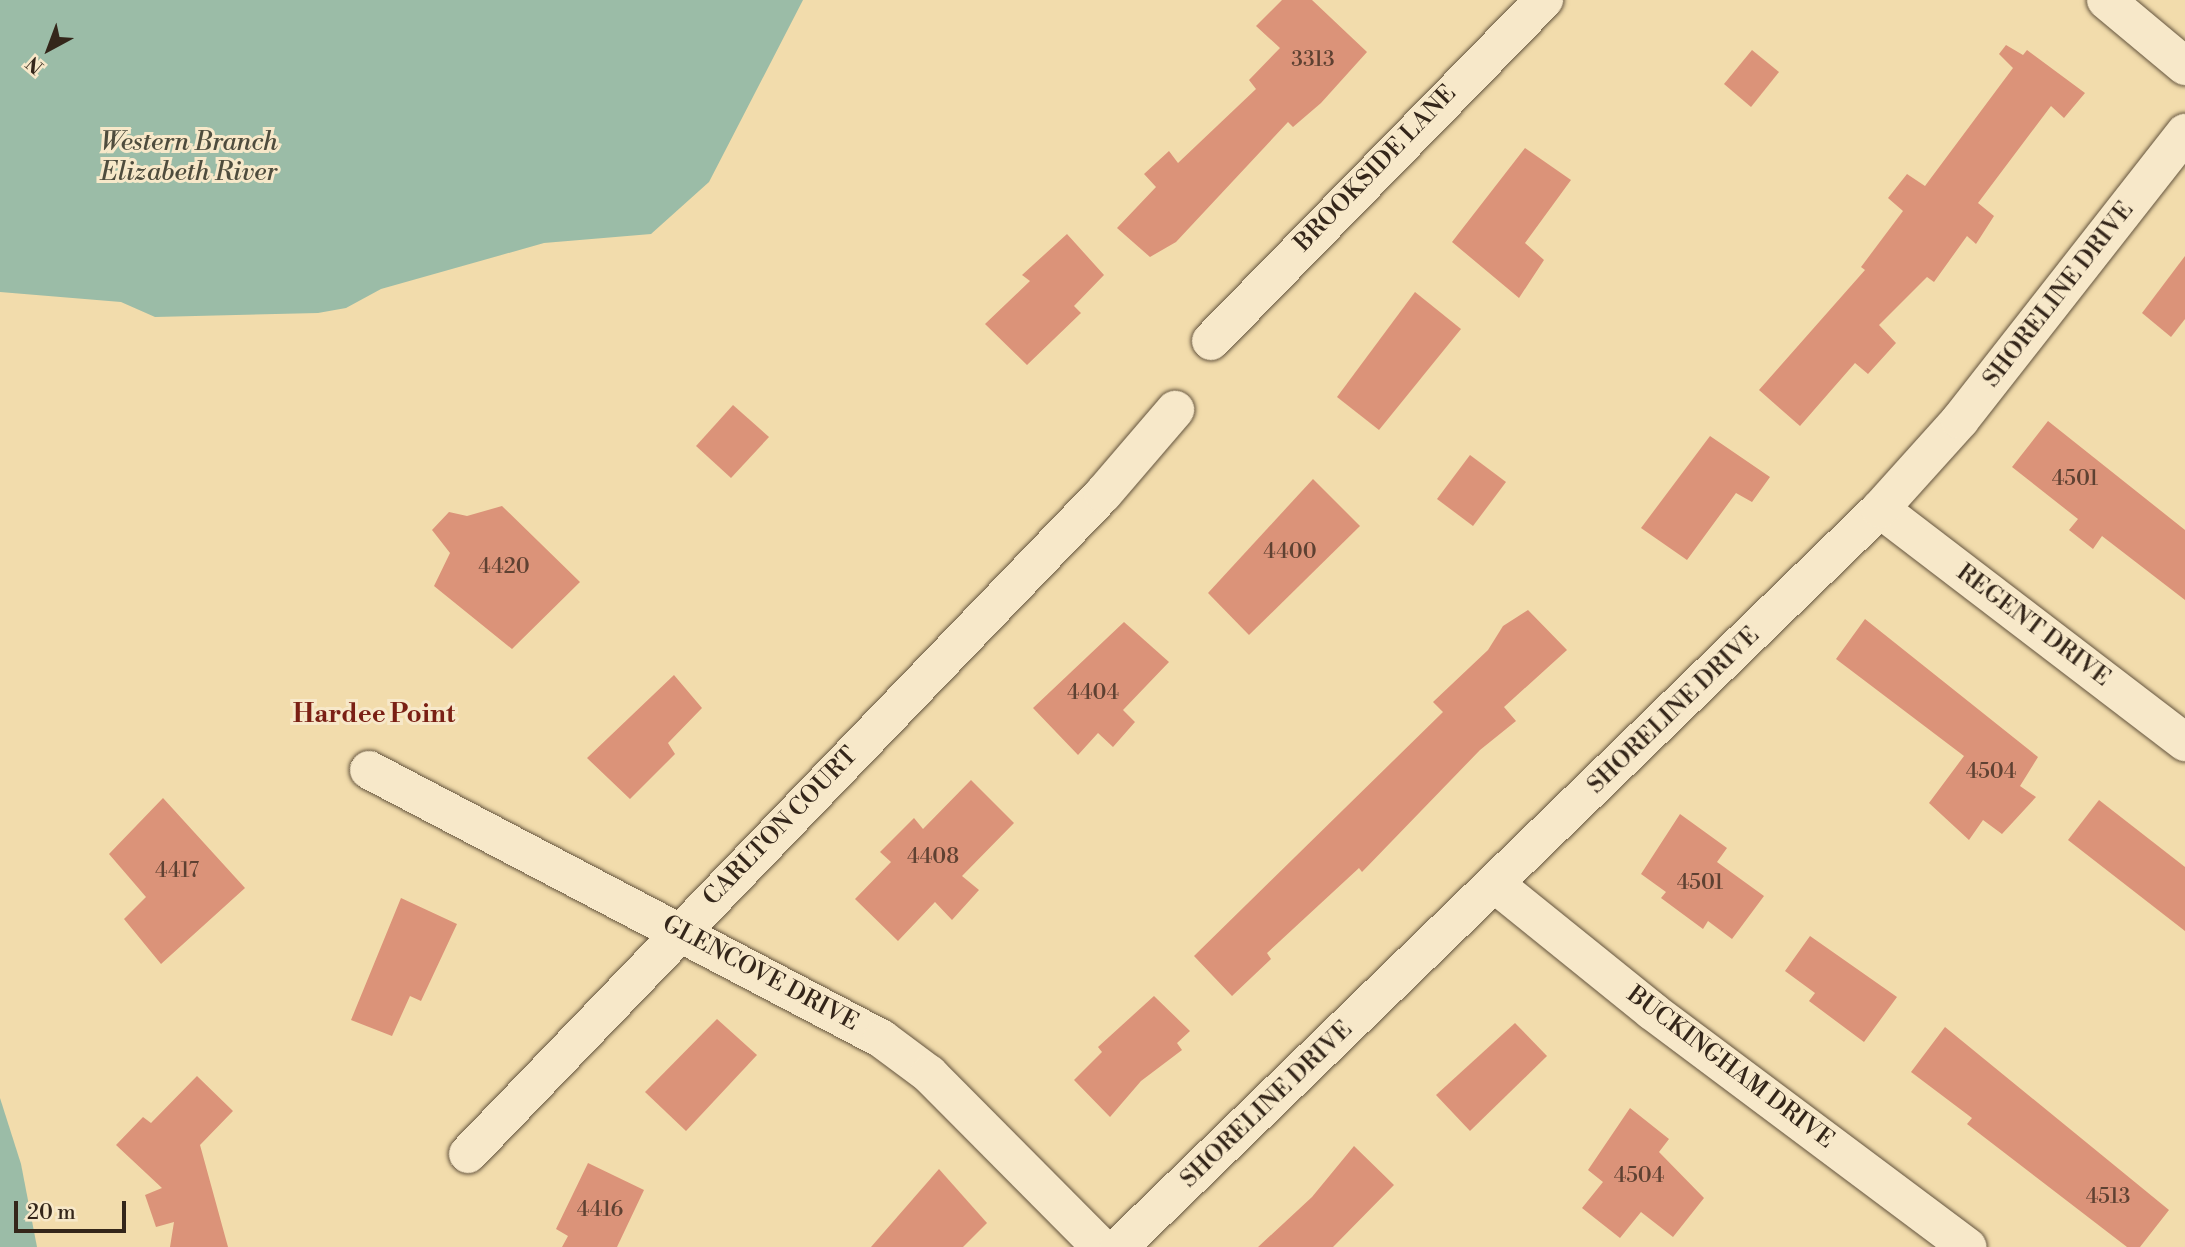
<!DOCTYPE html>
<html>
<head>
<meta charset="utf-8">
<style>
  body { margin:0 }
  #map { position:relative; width:2185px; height:1247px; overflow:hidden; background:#f2dcac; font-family:"Libre Bodoni",serif }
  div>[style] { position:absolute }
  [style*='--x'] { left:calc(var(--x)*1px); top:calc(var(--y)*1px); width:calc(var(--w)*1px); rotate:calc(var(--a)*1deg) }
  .water>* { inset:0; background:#9bbca7 }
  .building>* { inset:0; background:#db9379 }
  .roads { filter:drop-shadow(0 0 2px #64543e) drop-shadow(0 0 2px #64543e) }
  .minor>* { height:38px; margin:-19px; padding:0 19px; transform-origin:19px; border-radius:19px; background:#f7e8c9 }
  span { translate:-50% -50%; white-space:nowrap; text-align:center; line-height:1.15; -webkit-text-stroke:6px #f7e8c9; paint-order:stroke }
  .number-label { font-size:21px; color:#5e4132 }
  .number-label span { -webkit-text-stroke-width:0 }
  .street-label { font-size:24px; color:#34261a }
  .water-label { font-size:26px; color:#4e4c3d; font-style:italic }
  .neighbourhood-label { font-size:26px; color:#7a1f14; font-weight:700 }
  .north { position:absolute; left:14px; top:14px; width:70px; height:70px; -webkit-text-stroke:5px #f7e8c9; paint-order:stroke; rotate:221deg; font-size:19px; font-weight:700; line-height:28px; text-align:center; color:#34261a }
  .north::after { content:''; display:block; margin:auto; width:24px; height:32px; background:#34261a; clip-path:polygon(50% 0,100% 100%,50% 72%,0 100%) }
  .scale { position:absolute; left:14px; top:1201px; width:112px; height:32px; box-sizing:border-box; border:4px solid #34261a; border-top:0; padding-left:9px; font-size:21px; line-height:24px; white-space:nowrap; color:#34261a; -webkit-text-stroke:5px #f7e8c9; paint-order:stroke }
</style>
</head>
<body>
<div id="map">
  <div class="water">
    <div style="clip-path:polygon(0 0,803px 0,709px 182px,651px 234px,544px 243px,381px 289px,346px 308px,318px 313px,155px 317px,121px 302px,0 292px)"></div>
    <div style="clip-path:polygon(0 1098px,21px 1164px,37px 1247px,0 1247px)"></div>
  </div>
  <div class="building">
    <div style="clip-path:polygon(1282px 0,1312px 0,1367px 52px,1321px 103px,1293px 127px,1288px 122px,1176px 242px,1150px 257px,1117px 228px,1156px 187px,1144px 174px,1169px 151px,1178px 163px,1256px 89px,1249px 80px,1280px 48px,1256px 26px)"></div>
    <div style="clip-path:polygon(2006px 45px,2023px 55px,2027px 50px,2085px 93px,2064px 118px,2051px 106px,1978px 203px,1994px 216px,1976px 244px,1967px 236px,1934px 282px,1927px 277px,1879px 325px,1896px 343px,1868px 374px,1855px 363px,1800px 426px,1759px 390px,1865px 270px,1861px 267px,1903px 211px,1888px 198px,1907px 174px,1925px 186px,2013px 68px,1999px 54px)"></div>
    <div style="clip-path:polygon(1752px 50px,1779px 72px,1751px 107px,1724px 84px)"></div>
    <div style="clip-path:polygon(1525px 148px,1571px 180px,1525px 243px,1544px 260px,1519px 298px,1452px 242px)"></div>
    <div style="clip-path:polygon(1067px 234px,1104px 275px,1074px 306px,1081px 313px,1027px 365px,985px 324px,1030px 281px,1022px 275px)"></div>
    <div style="clip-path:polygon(2185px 256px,2185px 319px,2171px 337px,2142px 313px)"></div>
    <div style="clip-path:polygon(1415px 292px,1461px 329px,1379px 430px,1337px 397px)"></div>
    <div style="clip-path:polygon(733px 405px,769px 437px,731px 478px,696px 446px)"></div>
    <div style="clip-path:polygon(2048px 421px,2185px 530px,2185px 600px,2102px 536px,2093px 549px,2069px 530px,2078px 519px,2012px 467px)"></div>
    <div style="clip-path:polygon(1710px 436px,1770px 477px,1752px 502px,1736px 493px,1687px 560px,1641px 528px)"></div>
    <div style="clip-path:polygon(1470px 455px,1506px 482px,1473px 526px,1437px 499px)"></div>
    <div style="clip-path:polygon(1313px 479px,1360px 526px,1249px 635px,1208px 593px)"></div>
    <div style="clip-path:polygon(502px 506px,580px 582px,512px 649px,434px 586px,450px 553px,432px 530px,449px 512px,467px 516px)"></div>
    <div style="clip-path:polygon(1528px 610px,1567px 650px,1504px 707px,1516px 721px,1480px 750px,1362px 872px,1359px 868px,1267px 953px,1271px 959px,1232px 996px,1194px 956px,1443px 712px,1433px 702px,1488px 650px,1503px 626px)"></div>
    <div style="clip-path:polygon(1865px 619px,2038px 757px,2020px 786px,2036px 797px,2002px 834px,1983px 820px,1969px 840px,1929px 803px,1964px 756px,1836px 659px)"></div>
    <div style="clip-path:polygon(1124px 622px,1169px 662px,1123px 710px,1135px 722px,1113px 747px,1098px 733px,1078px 755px,1033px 708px)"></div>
    <div style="clip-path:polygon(674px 675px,702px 708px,668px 743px,675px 754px,630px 799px,587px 758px)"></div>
    <div style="clip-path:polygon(971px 780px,1014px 823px,962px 876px,979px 890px,952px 920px,935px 902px,898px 941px,855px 899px,891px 862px,880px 852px,914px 818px,923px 829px)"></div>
    <div style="clip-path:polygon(163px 798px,245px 888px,161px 964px,124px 919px,146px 897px,109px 854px)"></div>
    <div style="clip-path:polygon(2099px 800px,2185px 867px,2185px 931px,2068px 840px)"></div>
    <div style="clip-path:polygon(1680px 814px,1727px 848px,1717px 862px,1764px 896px,1732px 939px,1708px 921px,1703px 929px,1661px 898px,1666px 892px,1641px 874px)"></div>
    <div style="clip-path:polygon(401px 898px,457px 924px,421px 1001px,410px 996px,392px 1036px,351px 1020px)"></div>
    <div style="clip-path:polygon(1810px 936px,1897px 997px,1864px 1042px,1809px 1001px,1815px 993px,1785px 971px)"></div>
    <div style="clip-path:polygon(1154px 996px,1190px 1031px,1177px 1043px,1182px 1050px,1141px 1081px,1110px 1117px,1074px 1080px,1102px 1052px,1098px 1047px)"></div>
    <div style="clip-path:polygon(717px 1019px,757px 1055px,686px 1131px,645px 1092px)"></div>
    <div style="clip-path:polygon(1515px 1023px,1547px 1056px,1470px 1131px,1436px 1095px)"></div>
    <div style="clip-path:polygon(1945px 1027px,2169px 1210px,2140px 1247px,2127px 1247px,1967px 1124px,1972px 1118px,1911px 1072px)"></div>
    <div style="clip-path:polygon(197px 1076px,233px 1111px,200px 1145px,228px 1247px,170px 1247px,174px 1222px,156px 1227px,145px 1195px,162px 1188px,116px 1145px,143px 1117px,151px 1123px)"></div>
    <div style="clip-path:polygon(1630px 1108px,1669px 1139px,1659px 1152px,1704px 1198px,1673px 1237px,1641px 1212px,1620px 1238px,1582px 1208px,1603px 1182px,1588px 1170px)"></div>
    <div style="clip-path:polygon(1354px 1146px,1394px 1185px,1333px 1247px,1258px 1247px,1312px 1197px)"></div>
    <div style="clip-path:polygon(588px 1163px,644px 1190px,617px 1247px,562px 1247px,568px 1236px,556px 1229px)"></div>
    <div style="clip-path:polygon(939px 1169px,987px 1223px,963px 1247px,871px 1247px)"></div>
  </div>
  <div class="roads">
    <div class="minor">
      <div style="--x:2106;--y:0;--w:103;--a:39.9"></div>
      <div style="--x:1211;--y:341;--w:477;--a:-45.7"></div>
      <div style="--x:1880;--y:509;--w:384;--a:37.4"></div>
      <div style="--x:369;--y:770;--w:579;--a:27.67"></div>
      <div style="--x:882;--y:1039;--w:59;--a:36.7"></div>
      <div style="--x:929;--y:1074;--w:244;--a:45.2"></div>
      <div style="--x:1496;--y:885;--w:201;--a:38.9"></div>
      <div style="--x:1652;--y:1011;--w:394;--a:36.8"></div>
      <div style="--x:468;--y:1154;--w:916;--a:-46.11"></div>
      <div style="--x:1103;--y:494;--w:111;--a:-49.4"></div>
      <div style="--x:1119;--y:1247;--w:1060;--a:-44.12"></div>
      <div style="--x:1880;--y:509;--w:120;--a:-48"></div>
      <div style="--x:1960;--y:420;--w:365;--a:-51.9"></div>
    </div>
  </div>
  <div class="number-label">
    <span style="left:1313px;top:60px">3313</span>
    <span style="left:2075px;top:479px">4501</span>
    <span style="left:1290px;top:552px">4400</span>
    <span style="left:504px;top:567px">4420</span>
    <span style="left:1093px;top:693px">4404</span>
    <span style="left:1991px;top:772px">4504</span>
    <span style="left:933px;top:857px">4408</span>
    <span style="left:177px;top:871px">4417</span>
    <span style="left:1700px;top:883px">4501</span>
    <span style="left:1639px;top:1176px">4504</span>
    <span style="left:2108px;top:1197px">4513</span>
    <span style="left:600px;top:1210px">4416</span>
  </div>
  <div class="street-label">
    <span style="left:1376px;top:169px;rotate:-46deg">BROOKSIDE LANE</span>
    <span style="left:2059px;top:295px;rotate:-52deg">SHORELINE DRIVE</span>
    <span style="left:2033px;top:626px;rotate:37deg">REGENT DRIVE</span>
    <span style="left:1674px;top:711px;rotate:-44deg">SHORELINE DRIVE</span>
    <span style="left:781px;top:827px;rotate:-46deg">CARLTON COURT</span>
    <span style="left:760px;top:974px;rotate:28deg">GLENCOVE DRIVE</span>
    <span style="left:1730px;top:1068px;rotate:37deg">BUCKINGHAM DRIVE</span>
    <span style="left:1267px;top:1105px;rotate:-44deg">SHORELINE DRIVE</span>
  </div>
  <div class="water-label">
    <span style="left:189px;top:158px">Western Branch<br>Elizabeth River</span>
  </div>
  <div class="neighbourhood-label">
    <span style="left:374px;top:715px">Hardee Point</span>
  </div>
  <div class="north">N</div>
  <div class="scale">20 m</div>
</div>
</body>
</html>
